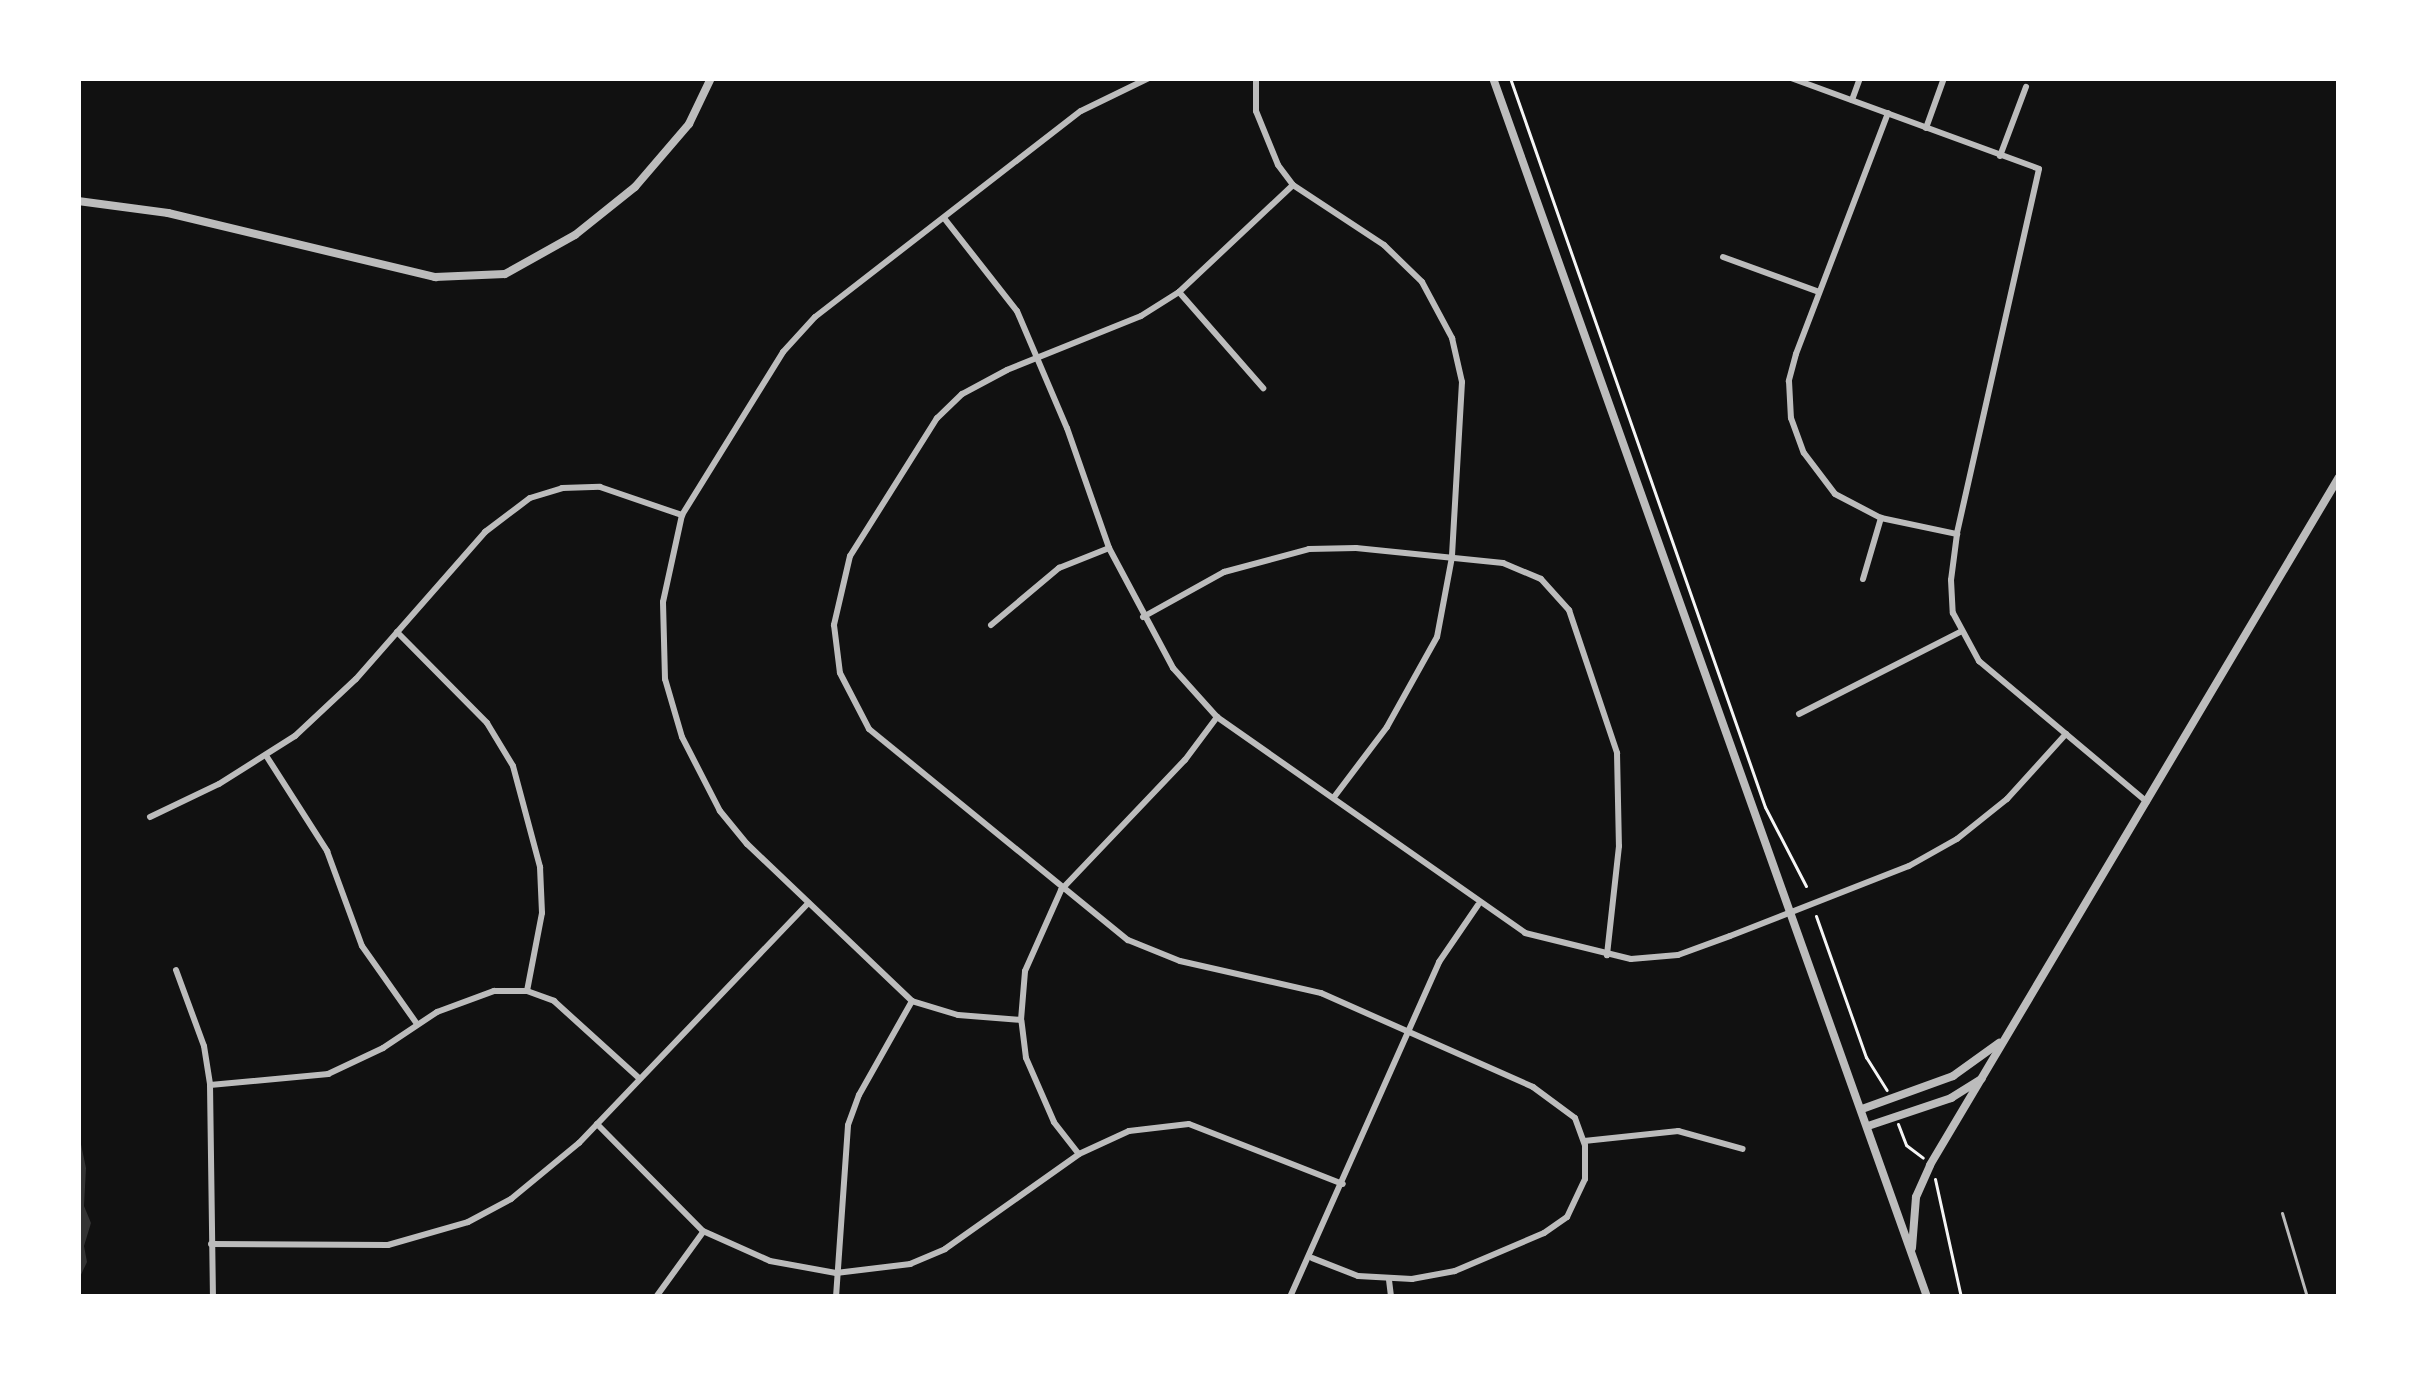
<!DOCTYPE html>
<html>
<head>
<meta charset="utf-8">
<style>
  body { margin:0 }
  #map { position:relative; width:2417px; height:1375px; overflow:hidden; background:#111; font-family:"PT Sans",sans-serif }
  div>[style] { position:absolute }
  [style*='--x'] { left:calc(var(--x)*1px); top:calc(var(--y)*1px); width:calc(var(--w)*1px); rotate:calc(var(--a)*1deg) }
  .water>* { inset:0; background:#333 }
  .path>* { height:3px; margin:-1.5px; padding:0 1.5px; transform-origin:1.5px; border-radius:1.5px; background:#f5f5f5 }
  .service>* { height:3px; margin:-1.5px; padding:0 1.5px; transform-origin:1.5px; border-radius:1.5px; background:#bcbcbc }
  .minor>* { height:6px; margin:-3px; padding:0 3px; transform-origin:3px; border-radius:3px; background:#bcbcbc }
  .tertiary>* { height:8px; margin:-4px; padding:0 4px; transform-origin:4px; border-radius:4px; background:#bcbcbc }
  span { translate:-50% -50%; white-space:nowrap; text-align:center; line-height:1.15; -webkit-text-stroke:12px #fff; paint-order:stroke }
  .frame { position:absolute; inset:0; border:81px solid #fff; pointer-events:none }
</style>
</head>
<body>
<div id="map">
  <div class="water">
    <div style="clip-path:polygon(78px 1130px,86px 1168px,84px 1206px,91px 1223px,84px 1246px,87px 1262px,79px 1279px)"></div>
  </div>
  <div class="path">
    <div style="--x:1510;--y:78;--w:772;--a:70.72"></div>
    <div style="--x:1765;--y:807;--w:89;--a:62.6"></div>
    <div style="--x:1816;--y:916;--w:150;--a:70.5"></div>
    <div style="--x:1866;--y:1057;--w:39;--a:58"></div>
    <div style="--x:1898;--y:1124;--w:22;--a:69"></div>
    <div style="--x:1906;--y:1145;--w:21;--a:37"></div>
    <div style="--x:1935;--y:1179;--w:121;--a:77.6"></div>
  </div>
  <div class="service">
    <div style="--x:2282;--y:1213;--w:88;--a:73.4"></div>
  </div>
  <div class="minor">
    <div style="--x:1256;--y:78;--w:33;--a:90"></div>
    <div style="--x:1256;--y:111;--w:58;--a:67.8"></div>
    <div style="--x:1278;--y:165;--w:25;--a:53"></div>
    <div style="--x:1293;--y:185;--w:109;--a:33.4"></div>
    <div style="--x:1384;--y:245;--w:53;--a:44.2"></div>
    <div style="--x:1422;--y:282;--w:64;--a:61.8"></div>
    <div style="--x:1452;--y:338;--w:45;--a:77.2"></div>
    <div style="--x:1462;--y:382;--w:175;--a:93.3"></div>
    <div style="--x:1452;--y:557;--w:81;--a:100.6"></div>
    <div style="--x:1437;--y:637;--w:103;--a:119.1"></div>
    <div style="--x:1387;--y:727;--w:88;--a:127.1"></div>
    <div style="--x:1791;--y:78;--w:264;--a:20.1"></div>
    <div style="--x:2039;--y:169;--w:374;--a:102.7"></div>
    <div style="--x:1957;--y:534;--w:46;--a:97.4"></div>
    <div style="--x:1951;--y:580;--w:33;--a:87"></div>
    <div style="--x:1953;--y:613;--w:55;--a:61.6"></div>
    <div style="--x:1979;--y:661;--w:219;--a:40"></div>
    <div style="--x:1852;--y:100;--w:23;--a:-70"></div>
    <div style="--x:1888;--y:113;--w:258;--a:110.9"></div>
    <div style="--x:1796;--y:354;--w:28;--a:105"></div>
    <div style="--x:1789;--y:381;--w:37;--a:87"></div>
    <div style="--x:1791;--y:418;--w:37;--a:70"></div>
    <div style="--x:1804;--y:453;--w:51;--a:52.9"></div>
    <div style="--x:1835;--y:494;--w:52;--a:27.6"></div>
    <div style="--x:1881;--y:518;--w:78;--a:11.9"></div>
    <div style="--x:1926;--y:128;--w:53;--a:-70.2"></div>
    <div style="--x:2000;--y:156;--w:74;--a:-69.4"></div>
    <div style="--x:1293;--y:185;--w:156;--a:136.8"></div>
    <div style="--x:1179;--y:292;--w:45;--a:147.7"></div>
    <div style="--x:1141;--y:316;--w:144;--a:158.1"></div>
    <div style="--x:1007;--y:370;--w:51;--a:151.9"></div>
    <div style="--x:962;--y:394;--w:35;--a:136"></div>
    <div style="--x:937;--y:418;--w:163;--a:122.2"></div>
    <div style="--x:850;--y:556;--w:71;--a:103.1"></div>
    <div style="--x:834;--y:625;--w:48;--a:82.9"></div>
    <div style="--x:840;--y:673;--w:63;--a:62.6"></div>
    <div style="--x:869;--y:729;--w:334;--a:39.2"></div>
    <div style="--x:1128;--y:940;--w:56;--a:22"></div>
    <div style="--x:1180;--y:961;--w:145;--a:12.8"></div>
    <div style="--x:1321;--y:993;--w:232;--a:23.9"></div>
    <div style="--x:1533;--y:1087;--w:52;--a:36.4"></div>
    <div style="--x:1575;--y:1118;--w:29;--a:70"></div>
    <div style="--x:1585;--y:1145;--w:34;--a:90"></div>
    <div style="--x:1585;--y:1179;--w:42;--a:115.3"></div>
    <div style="--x:1567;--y:1217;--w:28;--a:145"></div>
    <div style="--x:1544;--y:1233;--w:97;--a:156.9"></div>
    <div style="--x:1455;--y:1271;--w:44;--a:169.5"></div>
    <div style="--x:1412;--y:1279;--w:54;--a:-176.8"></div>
    <div style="--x:1358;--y:1276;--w:49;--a:-158.6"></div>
    <div style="--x:944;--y:218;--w:118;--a:51.9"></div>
    <div style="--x:1017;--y:311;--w:127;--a:66.9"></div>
    <div style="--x:1067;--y:428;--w:127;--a:70.7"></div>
    <div style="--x:1109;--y:548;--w:136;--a:61.9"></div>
    <div style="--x:1173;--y:668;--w:66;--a:48.1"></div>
    <div style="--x:1217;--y:717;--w:376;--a:35"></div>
    <div style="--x:1525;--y:933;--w:109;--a:13.8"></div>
    <div style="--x:1631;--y:959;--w:47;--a:-4.9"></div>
    <div style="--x:1678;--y:955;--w:55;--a:-20.1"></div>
    <div style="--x:1730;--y:936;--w:192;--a:-21.4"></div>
    <div style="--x:1909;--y:866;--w:55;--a:-29.4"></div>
    <div style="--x:1957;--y:839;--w:64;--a:-38.7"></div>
    <div style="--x:2007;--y:799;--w:88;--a:-47.8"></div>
    <div style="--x:1723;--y:257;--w:102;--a:20"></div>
    <div style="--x:1179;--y:292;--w:128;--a:48.8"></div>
    <div style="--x:1863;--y:579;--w:64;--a:-73.6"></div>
    <div style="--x:1143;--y:617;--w:93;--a:-29.1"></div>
    <div style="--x:1224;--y:572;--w:88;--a:-15.1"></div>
    <div style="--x:1309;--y:549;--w:47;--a:-1.2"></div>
    <div style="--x:1356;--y:548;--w:148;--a:5.8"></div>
    <div style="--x:1503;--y:563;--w:41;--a:22.8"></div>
    <div style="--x:1541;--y:579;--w:42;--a:47.9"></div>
    <div style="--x:1569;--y:610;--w:151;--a:71.4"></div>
    <div style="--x:1617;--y:753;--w:93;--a:88.8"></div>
    <div style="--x:1619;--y:846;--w:110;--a:96.3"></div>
    <div style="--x:991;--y:625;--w:89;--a:-40"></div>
    <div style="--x:1059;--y:568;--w:54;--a:-21.8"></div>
    <div style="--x:397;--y:632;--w:128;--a:45.3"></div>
    <div style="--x:487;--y:723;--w:50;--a:58.8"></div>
    <div style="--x:513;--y:766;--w:105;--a:75"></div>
    <div style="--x:540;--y:867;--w:46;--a:87.5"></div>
    <div style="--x:542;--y:913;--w:79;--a:100.9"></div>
    <div style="--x:1799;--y:714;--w:181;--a:-27"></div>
    <div style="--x:267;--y:757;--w:112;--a:57.4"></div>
    <div style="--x:327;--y:851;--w:101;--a:69.8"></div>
    <div style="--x:362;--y:946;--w:95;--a:54.8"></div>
    <div style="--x:150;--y:817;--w:76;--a:-25.6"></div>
    <div style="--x:219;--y:784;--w:90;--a:-32.3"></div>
    <div style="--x:295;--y:736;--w:83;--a:-43.1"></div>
    <div style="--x:356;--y:679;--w:196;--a:-48.7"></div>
    <div style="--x:485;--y:532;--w:56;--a:-37.1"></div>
    <div style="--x:530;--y:498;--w:34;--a:-17"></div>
    <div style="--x:562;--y:488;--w:38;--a:-2"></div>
    <div style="--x:600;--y:487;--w:87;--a:18.9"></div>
    <div style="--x:176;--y:970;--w:81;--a:69.8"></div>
    <div style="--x:204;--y:1046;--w:39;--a:81"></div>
    <div style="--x:210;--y:1085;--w:212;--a:89.2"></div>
    <div style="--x:1021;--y:1020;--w:63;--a:-175.5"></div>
    <div style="--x:958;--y:1015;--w:48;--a:-163.1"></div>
    <div style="--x:912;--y:1001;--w:228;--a:-136.4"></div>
    <div style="--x:747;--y:844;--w:43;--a:-129.3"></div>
    <div style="--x:720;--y:811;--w:83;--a:-117.2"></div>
    <div style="--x:682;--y:737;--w:60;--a:-106.3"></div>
    <div style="--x:665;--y:679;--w:77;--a:-91.5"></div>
    <div style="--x:663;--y:602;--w:89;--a:-77.7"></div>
    <div style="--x:682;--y:515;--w:192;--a:-58.2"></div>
    <div style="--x:783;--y:352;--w:47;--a:-47.6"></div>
    <div style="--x:815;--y:317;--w:336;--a:-37.8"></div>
    <div style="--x:1081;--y:111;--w:76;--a:-25.9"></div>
    <div style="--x:210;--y:1085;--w:119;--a:-5.3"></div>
    <div style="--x:328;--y:1074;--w:61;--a:-25.3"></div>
    <div style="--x:383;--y:1048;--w:65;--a:-33.7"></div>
    <div style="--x:437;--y:1012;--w:61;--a:-20.2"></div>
    <div style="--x:494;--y:991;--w:33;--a:0"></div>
    <div style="--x:527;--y:991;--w:29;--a:20"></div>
    <div style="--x:554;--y:1001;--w:115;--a:42.2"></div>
    <div style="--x:597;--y:1124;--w:151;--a:45.3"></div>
    <div style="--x:703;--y:1231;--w:73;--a:24.1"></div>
    <div style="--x:770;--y:1261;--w:67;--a:10.3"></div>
    <div style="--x:836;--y:1273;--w:75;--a:-6.9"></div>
    <div style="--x:910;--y:1264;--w:38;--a:-23"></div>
    <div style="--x:945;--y:1249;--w:164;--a:-35.3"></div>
    <div style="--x:1079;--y:1154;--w:55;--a:-24.7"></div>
    <div style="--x:1129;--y:1131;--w:60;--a:-6.7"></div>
    <div style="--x:1189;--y:1124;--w:165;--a:21.3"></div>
    <div style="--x:1584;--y:1141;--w:95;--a:-6.1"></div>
    <div style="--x:1678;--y:1131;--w:67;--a:15.5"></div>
    <div style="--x:1078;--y:1153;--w:39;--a:-128"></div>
    <div style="--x:1054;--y:1122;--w:70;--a:-113.6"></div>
    <div style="--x:1026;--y:1058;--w:38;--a:-97"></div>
    <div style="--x:1021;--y:1020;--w:49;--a:-85.3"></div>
    <div style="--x:1025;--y:971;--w:89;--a:-66"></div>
    <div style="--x:1061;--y:890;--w:180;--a:-46.4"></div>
    <div style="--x:1185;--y:760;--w:54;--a:-53.3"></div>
    <div style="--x:211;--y:1244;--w:177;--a:0.3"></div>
    <div style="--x:388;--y:1245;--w:83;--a:-16"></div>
    <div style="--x:468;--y:1222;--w:49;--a:-28.1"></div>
    <div style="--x:511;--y:1199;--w:88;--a:-39.5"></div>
    <div style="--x:579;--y:1143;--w:332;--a:-46.3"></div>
    <div style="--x:1389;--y:1280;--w:17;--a:83"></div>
    <div style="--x:656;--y:1297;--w:80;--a:-54.1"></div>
    <div style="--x:836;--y:1297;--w:172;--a:-86"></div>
    <div style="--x:848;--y:1125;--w:32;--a:-70"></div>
    <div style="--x:859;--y:1095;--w:108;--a:-60.6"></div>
    <div style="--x:1290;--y:1297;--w:367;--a:-66"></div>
    <div style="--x:1439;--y:962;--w:69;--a:-55.6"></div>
  </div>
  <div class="tertiary">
    <div style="--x:1493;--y:78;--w:1294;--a:70.4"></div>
    <div style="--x:78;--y:201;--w:91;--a:7.6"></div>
    <div style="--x:168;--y:213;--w:275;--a:13.5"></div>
    <div style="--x:435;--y:277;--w:70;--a:-2.5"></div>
    <div style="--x:505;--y:274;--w:80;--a:-29.1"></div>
    <div style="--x:575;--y:235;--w:77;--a:-38.7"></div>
    <div style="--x:635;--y:187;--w:83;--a:-49.4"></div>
    <div style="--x:689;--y:124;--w:51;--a:-64.4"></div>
    <div style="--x:1862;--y:1109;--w:97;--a:-19.9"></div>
    <div style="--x:1953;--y:1076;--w:57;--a:-35.7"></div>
    <div style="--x:1868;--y:1126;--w:88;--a:-18.6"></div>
    <div style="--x:1951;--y:1098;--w:36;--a:-32"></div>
    <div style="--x:1912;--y:1248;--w:51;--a:-85.5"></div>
    <div style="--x:1916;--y:1197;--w:35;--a:-66"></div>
    <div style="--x:1930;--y:1165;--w:800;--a:-59.27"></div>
  </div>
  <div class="frame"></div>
</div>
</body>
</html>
